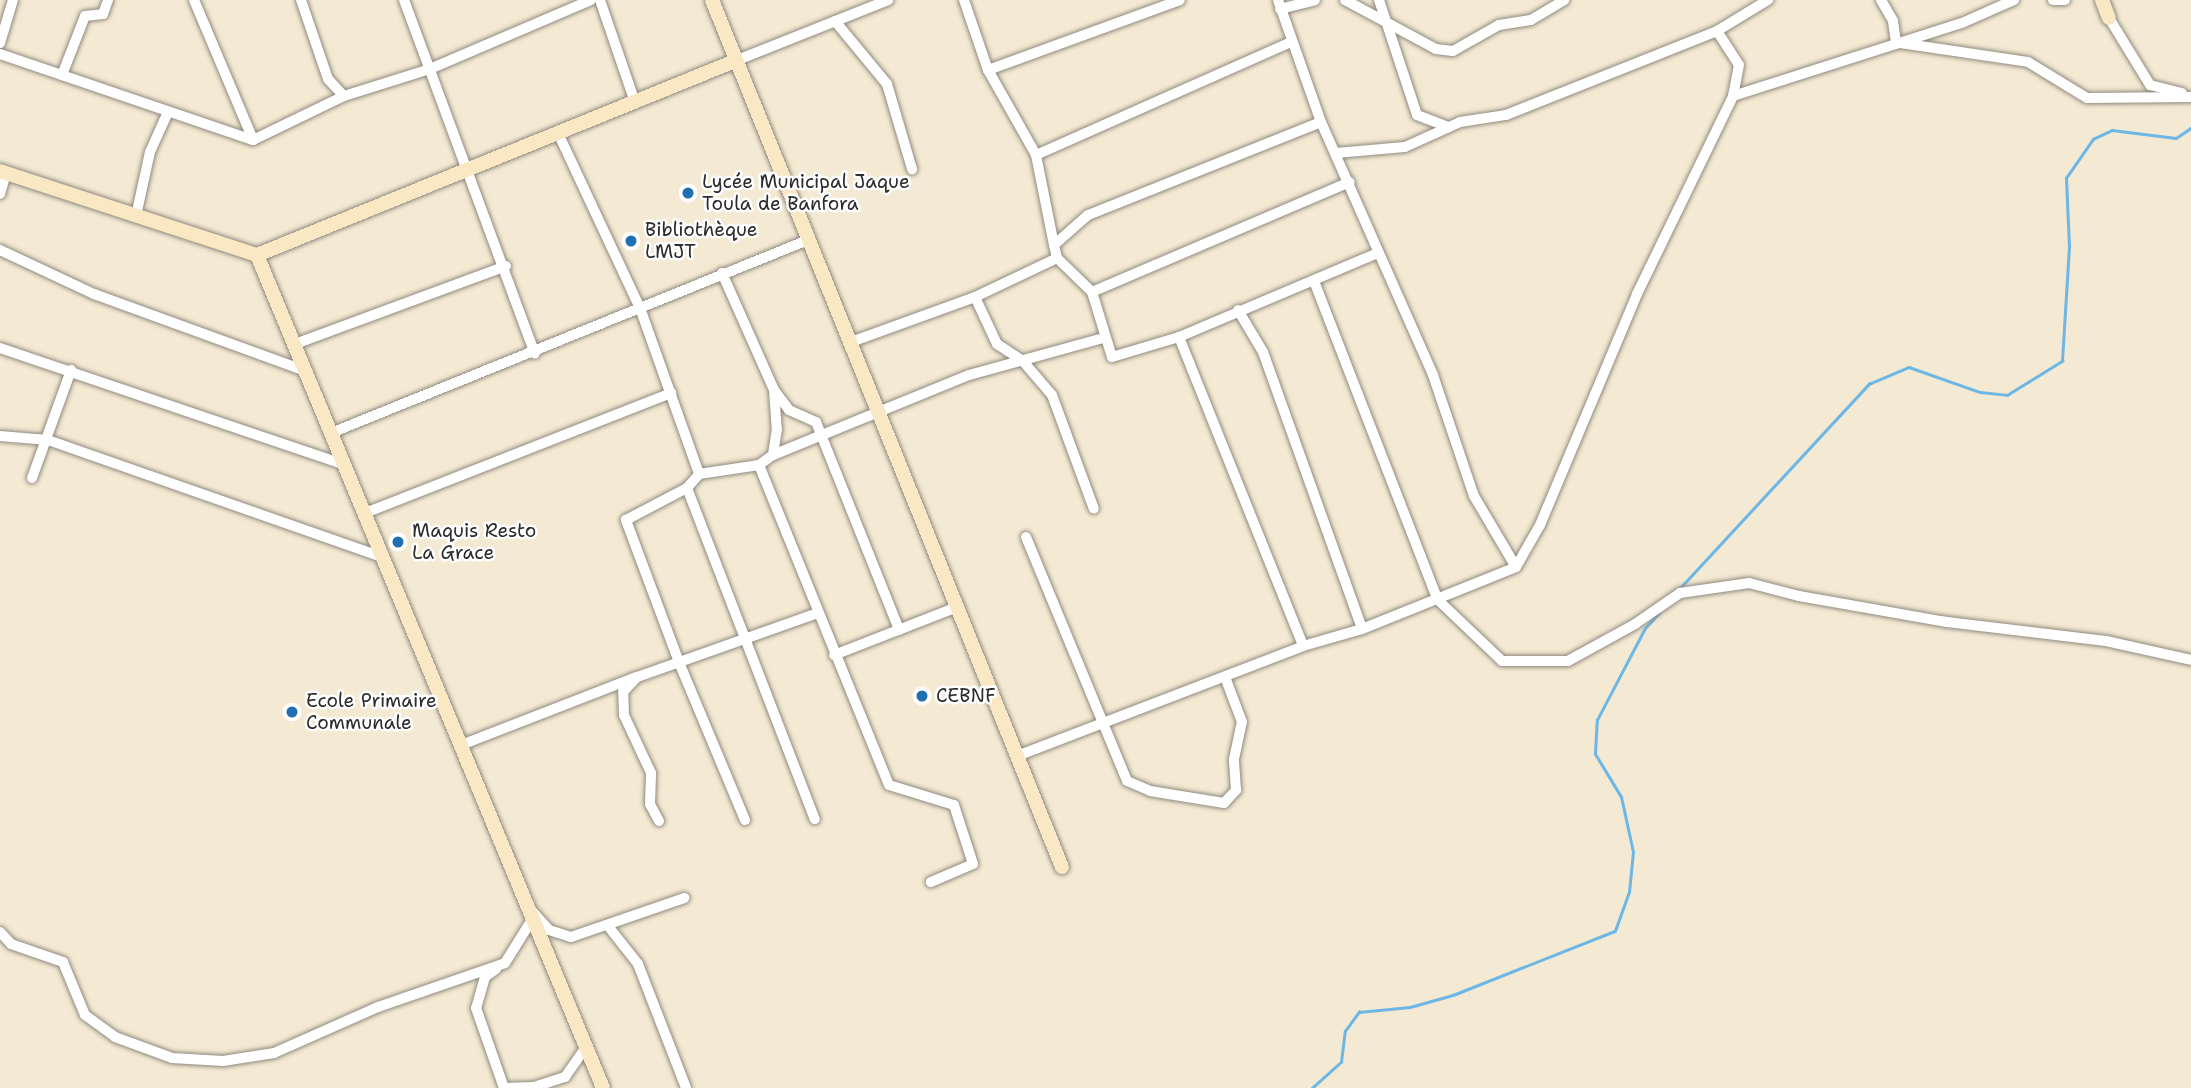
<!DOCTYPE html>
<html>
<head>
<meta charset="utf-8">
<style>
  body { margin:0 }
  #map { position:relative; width:2191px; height:1088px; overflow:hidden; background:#f4e9d3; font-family:"Shantell Sans",sans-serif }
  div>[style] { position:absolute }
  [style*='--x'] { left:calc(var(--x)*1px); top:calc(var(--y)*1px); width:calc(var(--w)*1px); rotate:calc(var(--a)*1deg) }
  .stream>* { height:2.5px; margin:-1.25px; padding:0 1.25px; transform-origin:1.25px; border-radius:1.25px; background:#6cb7e5 }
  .roads { filter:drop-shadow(0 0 2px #908a7f) drop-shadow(0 0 2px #908a7f) }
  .street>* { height:10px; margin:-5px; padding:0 5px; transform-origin:5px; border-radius:5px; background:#fff }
  .secondary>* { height:14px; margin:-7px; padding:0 7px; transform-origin:7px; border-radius:7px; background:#fae7c3 }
  .dots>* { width:19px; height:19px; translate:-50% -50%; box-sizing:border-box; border:4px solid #fff; border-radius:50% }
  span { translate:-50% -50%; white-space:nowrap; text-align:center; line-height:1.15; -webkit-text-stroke:5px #fff; paint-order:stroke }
  .poi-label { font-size:19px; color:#2b2b2b }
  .left { translate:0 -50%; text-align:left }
</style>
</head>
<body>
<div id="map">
  <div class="stream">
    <div style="--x:1679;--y:589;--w:280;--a:-47.2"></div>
    <div style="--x:1869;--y:384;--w:43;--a:-23"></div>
    <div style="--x:1909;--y:367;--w:75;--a:19.4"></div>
    <div style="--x:1980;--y:392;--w:27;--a:6"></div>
    <div style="--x:2007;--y:395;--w:65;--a:-31.7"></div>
    <div style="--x:2062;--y:361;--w:114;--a:-86.5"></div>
    <div style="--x:2069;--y:247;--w:69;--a:-92.5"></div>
    <div style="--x:2066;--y:178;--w:47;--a:-55.3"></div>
    <div style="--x:2093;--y:139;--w:21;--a:-25"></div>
    <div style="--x:2112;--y:130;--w:64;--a:7.1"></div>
    <div style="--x:2176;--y:138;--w:18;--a:-34"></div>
    <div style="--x:1312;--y:1088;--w:39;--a:-42"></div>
    <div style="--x:1341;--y:1062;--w:31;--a:-83"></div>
    <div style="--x:1345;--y:1031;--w:24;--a:-54"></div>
    <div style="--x:1359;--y:1012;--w:51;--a:-5.6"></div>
    <div style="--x:1410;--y:1007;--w:45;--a:-15.6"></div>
    <div style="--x:1453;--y:995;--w:174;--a:-21.6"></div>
    <div style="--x:1615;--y:931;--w:41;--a:-70.3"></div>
    <div style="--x:1629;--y:892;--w:40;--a:-84.3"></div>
    <div style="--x:1633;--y:852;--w:56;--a:-102.3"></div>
    <div style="--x:1621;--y:797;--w:50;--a:-121.2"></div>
    <div style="--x:1595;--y:754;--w:34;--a:-87"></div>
    <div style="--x:1597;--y:720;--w:104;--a:-62.4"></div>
    <div style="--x:1645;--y:628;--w:21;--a:-47"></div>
  </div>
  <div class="roads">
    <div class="street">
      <div style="--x:194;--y:0;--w:152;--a:67.1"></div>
      <div style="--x:301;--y:0;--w:83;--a:71.1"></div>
      <div style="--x:328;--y:79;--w:23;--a:47"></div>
      <div style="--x:404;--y:0;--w:377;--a:69.7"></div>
      <div style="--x:600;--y:0;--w:108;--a:71.1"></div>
      <div style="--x:964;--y:0;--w:74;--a:71.1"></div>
      <div style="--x:988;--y:70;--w:98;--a:60.5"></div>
      <div style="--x:1036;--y:155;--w:92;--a:78.7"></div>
      <div style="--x:1278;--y:0;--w:129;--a:70.6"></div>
      <div style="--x:1321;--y:122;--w:277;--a:66.1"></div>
      <div style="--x:1433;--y:375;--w:128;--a:71.3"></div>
      <div style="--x:1474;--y:496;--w:82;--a:59.4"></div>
      <div style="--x:1345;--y:0;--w:103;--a:28.3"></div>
      <div style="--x:1436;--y:49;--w:17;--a:7"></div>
      <div style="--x:1453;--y:51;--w:53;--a:-29.5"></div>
      <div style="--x:1499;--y:25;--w:32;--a:-9"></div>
      <div style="--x:1531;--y:20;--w:39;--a:-31"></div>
      <div style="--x:1379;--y:0;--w:121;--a:71.7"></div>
      <div style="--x:1417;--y:115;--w:34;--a:21"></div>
      <div style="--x:1881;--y:0;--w:24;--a:60"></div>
      <div style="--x:1893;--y:21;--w:22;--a:82"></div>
      <div style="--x:2053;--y:0;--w:12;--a:0"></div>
      <div style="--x:1280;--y:9;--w:36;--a:-14"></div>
      <div style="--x:2109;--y:18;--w:79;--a:58.5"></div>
      <div style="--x:2150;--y:85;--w:33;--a:14"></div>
      <div style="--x:835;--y:21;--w:82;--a:50.5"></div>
      <div style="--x:887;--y:84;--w:89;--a:73.6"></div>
      <div style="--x:1717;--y:31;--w:60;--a:-31.3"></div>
      <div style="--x:0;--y:43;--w:45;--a:-73.2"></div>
      <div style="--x:1900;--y:43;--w:129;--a:8.4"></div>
      <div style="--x:2028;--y:62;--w:69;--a:31.4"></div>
      <div style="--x:2087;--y:98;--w:104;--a:-0.6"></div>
      <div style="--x:0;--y:54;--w:267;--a:18.8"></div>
      <div style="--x:253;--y:140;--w:101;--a:-25.8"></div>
      <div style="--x:344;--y:96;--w:90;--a:-17.4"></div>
      <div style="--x:430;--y:69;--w:175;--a:-23.2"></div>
      <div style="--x:735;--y:61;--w:165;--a:-21.7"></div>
      <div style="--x:988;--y:70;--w:204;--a:-20"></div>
      <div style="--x:62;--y:75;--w:63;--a:-68.7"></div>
      <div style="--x:85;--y:16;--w:18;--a:-6"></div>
      <div style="--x:103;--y:14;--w:15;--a:-70"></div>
      <div style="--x:1321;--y:122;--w:251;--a:158.2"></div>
      <div style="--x:1088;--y:215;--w:45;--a:138.6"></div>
      <div style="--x:1054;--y:245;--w:13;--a:77"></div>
      <div style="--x:1057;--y:258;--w:49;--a:44.2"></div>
      <div style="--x:1092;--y:292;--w:68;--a:72.9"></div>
      <div style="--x:1112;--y:357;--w:70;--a:-16.6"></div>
      <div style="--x:1179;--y:337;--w:216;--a:-22.9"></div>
      <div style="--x:558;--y:133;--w:193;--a:64.9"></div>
      <div style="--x:640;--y:308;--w:176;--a:70.4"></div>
      <div style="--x:1336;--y:153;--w:69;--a:-5"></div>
      <div style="--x:1405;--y:147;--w:60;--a:-24.4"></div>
      <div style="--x:1460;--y:122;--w:47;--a:-8.7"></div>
      <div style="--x:1506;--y:115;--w:227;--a:-21.7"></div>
      <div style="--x:1717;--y:31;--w:40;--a:57.1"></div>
      <div style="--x:1739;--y:65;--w:32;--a:101"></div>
      <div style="--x:1036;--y:155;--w:279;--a:-23.9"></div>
      <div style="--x:0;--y:194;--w:22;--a:-74"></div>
      <div style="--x:136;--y:216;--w:66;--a:-77.7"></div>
      <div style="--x:150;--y:152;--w:44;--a:-65.8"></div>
      <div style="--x:0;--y:250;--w:104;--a:25.1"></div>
      <div style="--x:94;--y:294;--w:226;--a:20"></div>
      <div style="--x:722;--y:273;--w:128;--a:66"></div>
      <div style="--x:774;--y:390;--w:39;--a:86"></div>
      <div style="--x:777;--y:429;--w:26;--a:99"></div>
      <div style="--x:1314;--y:281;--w:342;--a:68.8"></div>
      <div style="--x:1438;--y:600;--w:88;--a:43.6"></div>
      <div style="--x:1502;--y:661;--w:66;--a:0"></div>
      <div style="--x:1568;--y:661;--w:77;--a:-28.9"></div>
      <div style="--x:1635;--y:624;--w:55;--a:-34.6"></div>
      <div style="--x:1680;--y:593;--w:70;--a:-8.2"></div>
      <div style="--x:1749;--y:583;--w:52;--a:14.6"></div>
      <div style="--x:1799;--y:596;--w:150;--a:10"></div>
      <div style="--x:1947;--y:622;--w:160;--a:6.8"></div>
      <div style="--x:2106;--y:641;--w:87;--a:12.6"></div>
      <div style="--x:1092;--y:292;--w:280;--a:-23.1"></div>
      <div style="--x:975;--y:297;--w:52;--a:64.9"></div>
      <div style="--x:997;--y:344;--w:30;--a:33"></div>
      <div style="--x:1022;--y:360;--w:46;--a:49.4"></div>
      <div style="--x:1052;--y:395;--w:121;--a:69.8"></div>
      <div style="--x:1238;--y:310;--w:49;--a:59.2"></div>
      <div style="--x:1263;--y:352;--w:294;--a:70.3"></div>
      <div style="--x:1179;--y:337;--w:333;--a:68.1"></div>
      <div style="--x:851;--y:342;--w:132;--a:-19.9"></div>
      <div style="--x:975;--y:297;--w:91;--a:-25.4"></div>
      <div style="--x:295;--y:344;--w:225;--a:-20.3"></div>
      <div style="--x:0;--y:348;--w:364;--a:18.7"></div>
      <div style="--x:774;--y:390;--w:25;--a:53"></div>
      <div style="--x:789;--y:410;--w:30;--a:24"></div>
      <div style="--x:816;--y:422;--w:224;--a:68.2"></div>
      <div style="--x:331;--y:433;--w:515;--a:-22.03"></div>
      <div style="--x:0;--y:436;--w:48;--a:4.8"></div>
      <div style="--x:48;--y:440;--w:355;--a:19.3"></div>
      <div style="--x:759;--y:465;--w:345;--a:67.9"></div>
      <div style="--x:889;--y:785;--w:68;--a:17.1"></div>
      <div style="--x:954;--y:805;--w:62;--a:72.1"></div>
      <div style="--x:973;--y:864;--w:46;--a:156.8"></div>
      <div style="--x:32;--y:478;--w:115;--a:-70.1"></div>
      <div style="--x:687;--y:488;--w:355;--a:68.9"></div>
      <div style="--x:365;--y:513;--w:329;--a:-21.4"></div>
      <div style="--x:1026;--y:537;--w:264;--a:67.5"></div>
      <div style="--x:1127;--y:781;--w:25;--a:23"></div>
      <div style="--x:1150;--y:791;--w:75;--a:9.2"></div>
      <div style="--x:1224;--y:803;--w:18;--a:-47"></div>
      <div style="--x:1236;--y:790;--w:31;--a:-94"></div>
      <div style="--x:1234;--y:759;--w:38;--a:-78"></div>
      <div style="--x:1242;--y:722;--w:48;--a:-110.7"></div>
      <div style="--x:834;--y:655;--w:132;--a:-21.3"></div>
      <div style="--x:461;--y:745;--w:186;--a:-21.2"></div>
      <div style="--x:1017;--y:756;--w:306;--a:-21"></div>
      <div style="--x:1303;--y:646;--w:61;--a:-16.1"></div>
      <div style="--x:1362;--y:629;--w:166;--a:-21.9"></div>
      <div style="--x:1516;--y:567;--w:48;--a:-60.3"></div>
      <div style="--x:1540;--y:525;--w:251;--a:-67.2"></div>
      <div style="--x:1637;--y:294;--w:220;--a:-64.1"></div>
      <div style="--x:1733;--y:96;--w:240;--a:-17.7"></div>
      <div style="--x:1962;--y:23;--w:57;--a:-23.9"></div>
      <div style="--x:745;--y:820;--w:171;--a:-112.7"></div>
      <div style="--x:679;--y:662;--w:152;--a:-110.5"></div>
      <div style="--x:626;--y:520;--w:69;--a:-27.7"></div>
      <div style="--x:687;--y:488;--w:18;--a:-49"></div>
      <div style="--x:699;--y:474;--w:61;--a:-8.5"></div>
      <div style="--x:759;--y:465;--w:17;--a:-36"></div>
      <div style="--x:773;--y:455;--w:212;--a:-22.2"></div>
      <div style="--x:969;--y:375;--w:139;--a:-15.4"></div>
      <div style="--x:659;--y:821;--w:19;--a:-118"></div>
      <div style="--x:650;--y:804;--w:31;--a:-88"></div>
      <div style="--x:651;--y:773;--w:64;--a:-115"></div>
      <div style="--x:624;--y:715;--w:23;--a:-92"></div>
      <div style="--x:623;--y:692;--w:21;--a:-47"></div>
      <div style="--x:637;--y:677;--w:192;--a:-19.5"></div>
      <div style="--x:533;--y:912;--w:24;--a:48"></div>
      <div style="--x:549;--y:930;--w:23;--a:18"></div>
      <div style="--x:571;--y:937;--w:120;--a:-19"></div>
      <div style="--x:608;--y:926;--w:48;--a:51.7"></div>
      <div style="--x:638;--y:964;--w:133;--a:68.8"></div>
      <div style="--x:0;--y:932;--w:16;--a:47"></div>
      <div style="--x:11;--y:944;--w:55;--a:19.1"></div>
      <div style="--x:63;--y:962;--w:57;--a:67.5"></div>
      <div style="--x:85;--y:1015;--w:37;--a:36"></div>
      <div style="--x:115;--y:1037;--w:61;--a:20.2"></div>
      <div style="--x:172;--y:1058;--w:51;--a:3.4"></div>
      <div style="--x:223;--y:1061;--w:52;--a:-8.9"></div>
      <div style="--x:274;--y:1053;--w:114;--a:-23.9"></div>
      <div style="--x:378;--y:1007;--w:134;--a:-19.1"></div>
      <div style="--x:505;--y:963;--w:53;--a:-58.1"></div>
      <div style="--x:496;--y:969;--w:14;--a:144"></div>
      <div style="--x:485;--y:977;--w:32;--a:106"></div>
      <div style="--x:476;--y:1008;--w:85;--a:70.7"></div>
      <div style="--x:504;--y:1088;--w:30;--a:-2"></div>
      <div style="--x:534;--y:1087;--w:33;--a:-18"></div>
      <div style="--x:565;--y:1077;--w:39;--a:-55"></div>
    </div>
    <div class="secondary">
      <div style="--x:712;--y:0;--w:935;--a:68.02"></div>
      <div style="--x:2102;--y:0;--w:19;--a:69"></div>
      <div style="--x:0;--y:171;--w:270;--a:18.1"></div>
      <div style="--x:257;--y:255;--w:516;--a:-22.09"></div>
      <div style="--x:257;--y:255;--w:902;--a:67.44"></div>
    </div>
  </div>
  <div class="dots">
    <div style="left:688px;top:193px;background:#1f6fb2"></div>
    <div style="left:631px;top:241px;background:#1f6fb2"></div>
    <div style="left:398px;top:542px;background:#1f6fb2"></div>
    <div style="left:922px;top:696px;background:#1f6fb2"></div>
    <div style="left:292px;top:712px;background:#1f6fb2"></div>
  </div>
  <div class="poi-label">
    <span class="left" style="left:702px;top:193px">Lycée Municipal Jaque<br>Toula de Banfora</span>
    <span class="left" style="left:645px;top:241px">Bibliothèque<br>LMJT</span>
    <span class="left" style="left:412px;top:542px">Maquis Resto<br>La Grace</span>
    <span class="left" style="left:936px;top:696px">CEBNF</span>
    <span class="left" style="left:306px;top:712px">Ecole Primaire<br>Communale</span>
  </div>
</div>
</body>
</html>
